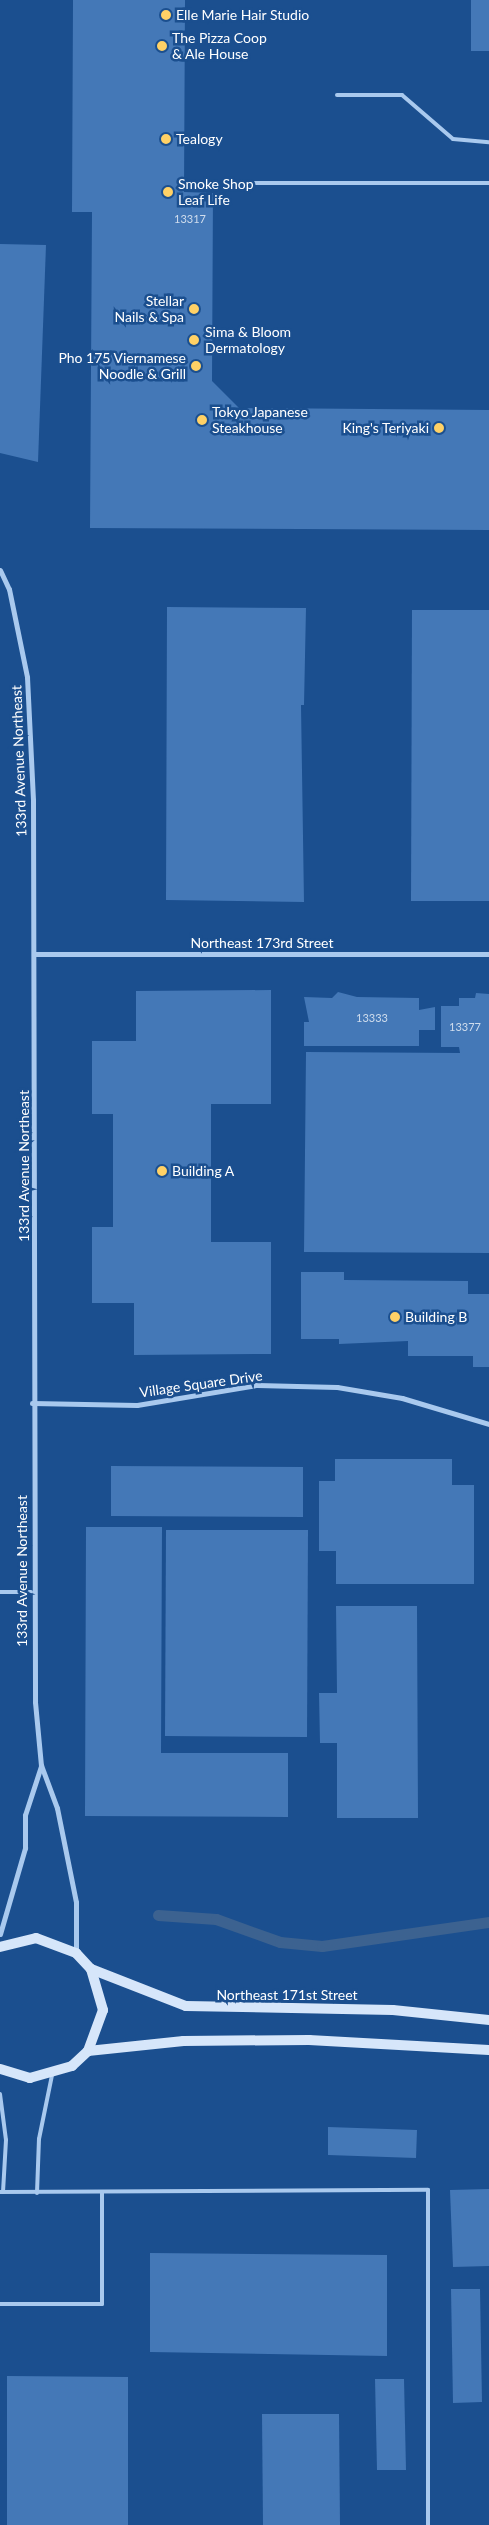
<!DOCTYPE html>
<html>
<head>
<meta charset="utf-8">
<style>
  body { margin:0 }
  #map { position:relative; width:489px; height:2525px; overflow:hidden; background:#1b4f8f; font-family:Lato,sans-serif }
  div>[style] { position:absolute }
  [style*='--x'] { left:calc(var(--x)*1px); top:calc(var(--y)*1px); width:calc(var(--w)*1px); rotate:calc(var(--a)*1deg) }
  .stream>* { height:11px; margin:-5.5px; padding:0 5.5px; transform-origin:5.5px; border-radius:5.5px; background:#3c6290 }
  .building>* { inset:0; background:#4478b7 }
  .service>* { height:4px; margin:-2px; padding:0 2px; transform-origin:2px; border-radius:2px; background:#a9c9ee }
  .minor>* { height:5px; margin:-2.5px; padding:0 2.5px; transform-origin:2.5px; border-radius:2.5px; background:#a9c9ee }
  .secondary>* { height:10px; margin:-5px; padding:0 5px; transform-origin:5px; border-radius:5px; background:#d6e6fa }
  .dots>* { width:14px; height:14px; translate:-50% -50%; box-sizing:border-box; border:2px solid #1b4f8f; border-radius:50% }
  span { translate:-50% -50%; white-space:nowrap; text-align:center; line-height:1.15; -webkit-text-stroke:5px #1b4f8f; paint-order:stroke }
  .number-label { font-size:11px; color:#d0dded }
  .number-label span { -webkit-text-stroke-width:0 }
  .poi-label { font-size:14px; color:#fff }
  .left { translate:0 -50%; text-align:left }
  .right { translate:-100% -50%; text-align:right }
  .street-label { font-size:14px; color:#fff }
</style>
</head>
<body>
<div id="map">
  <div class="stream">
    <div style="--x:158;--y:1915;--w:58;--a:3.9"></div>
    <div style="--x:216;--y:1919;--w:68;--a:19.8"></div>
    <div style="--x:280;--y:1942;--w:42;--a:5.4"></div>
    <div style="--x:322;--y:1946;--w:169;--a:-8.2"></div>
  </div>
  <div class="building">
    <div style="clip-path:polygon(73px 0,185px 0,184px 192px,213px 193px,212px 381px,239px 408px,489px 410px,489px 530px,90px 528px,92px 212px,72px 212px)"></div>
    <div style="clip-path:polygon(471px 0,489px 0,489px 51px,471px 51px)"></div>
    <div style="clip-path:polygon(0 244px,46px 245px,38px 462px,0 453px)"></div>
    <div style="clip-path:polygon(167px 607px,306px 608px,304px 705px,301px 705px,304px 902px,166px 900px)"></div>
    <div style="clip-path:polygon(412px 610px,489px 610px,489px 901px,411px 901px)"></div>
    <div style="clip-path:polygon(271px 990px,271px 1104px,211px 1104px,211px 1242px,271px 1242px,271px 1354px,134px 1355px,134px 1303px,92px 1303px,92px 1227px,113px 1227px,113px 1114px,92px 1114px,92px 1041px,136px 1041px,136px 991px)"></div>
    <div style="clip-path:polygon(338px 992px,357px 997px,419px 998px,419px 1010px,435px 1007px,435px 1030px,419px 1030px,419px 1046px,304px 1046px,304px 1022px,309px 1022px,304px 997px,332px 998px)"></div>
    <div style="clip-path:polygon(476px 993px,489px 994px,489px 1253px,304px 1252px,306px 1052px,460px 1053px,459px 1047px,441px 1047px,441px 1006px,459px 1006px,459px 998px,475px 998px)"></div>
    <div style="clip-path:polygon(301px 1272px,344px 1272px,344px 1280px,468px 1281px,468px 1294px,489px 1294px,489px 1367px,473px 1367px,473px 1356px,408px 1356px,408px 1341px,339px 1344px,339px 1339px,301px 1339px)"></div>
    <div style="clip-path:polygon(335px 1459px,452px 1459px,452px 1485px,474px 1485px,474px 1584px,336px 1584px,336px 1551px,319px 1551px,319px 1481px,335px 1481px)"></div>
    <div style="clip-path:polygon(111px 1466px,303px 1467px,303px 1517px,111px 1516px)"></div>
    <div style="clip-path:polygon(86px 1527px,162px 1527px,161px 1753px,288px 1753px,288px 1817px,85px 1816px)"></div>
    <div style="clip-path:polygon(166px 1530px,308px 1530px,307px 1737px,165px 1736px)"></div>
    <div style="clip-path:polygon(336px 1606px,417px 1606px,418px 1818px,337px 1818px,337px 1743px,320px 1743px,319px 1693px,337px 1693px)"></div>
    <div style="clip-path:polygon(328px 2127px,417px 2130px,416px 2158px,328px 2155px)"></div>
    <div style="clip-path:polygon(489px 2189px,489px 2266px,453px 2267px,450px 2190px)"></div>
    <div style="clip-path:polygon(150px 2253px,387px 2255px,387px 2356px,150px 2352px)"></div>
    <div style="clip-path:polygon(451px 2289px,480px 2289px,482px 2402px,453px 2403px)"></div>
    <div style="clip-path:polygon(7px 2376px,128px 2377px,128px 2525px,7px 2525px)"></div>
    <div style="clip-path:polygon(375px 2379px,404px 2379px,406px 2470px,377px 2470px)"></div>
    <div style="clip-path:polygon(262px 2414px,339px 2414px,340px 2525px,263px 2525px)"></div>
  </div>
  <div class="service">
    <div style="--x:337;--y:95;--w:65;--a:0"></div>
    <div style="--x:402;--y:95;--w:67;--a:40.8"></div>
    <div style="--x:453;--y:139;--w:36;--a:5"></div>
    <div style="--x:236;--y:183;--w:253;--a:0"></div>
    <div style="--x:0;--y:1592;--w:31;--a:0"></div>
    <div style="--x:0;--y:2094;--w:46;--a:82.6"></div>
    <div style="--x:6;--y:2140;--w:52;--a:93.3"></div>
    <div style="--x:0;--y:2192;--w:428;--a:-0.3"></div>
    <div style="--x:428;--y:2190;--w:335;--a:90"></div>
    <div style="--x:37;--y:2193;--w:54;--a:-87.9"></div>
    <div style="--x:39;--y:2139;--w:65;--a:-78.5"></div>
    <div style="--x:0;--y:2304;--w:102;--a:0"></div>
    <div style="--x:102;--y:2304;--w:112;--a:-90"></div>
  </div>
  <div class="minor">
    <div style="--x:0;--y:570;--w:21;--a:65"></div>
    <div style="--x:9;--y:589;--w:90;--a:78.4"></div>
    <div style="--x:27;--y:677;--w:123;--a:87.2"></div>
    <div style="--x:33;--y:800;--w:902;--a:89.87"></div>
    <div style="--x:35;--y:1702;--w:63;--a:84.6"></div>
    <div style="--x:41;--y:1765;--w:46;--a:69.6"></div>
    <div style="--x:57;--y:1808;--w:96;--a:78.6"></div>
    <div style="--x:76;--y:1902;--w:51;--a:90"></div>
    <div style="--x:35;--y:954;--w:454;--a:0"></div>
    <div style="--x:32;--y:1403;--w:105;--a:1.1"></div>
    <div style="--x:137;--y:1405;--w:122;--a:-9.5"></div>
    <div style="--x:257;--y:1385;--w:80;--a:1.4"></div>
    <div style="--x:337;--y:1387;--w:66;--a:9.6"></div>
    <div style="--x:402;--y:1398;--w:91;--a:16.6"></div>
    <div style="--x:0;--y:1934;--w:90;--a:-73.8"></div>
    <div style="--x:25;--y:1848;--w:33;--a:-90"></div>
    <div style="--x:25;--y:1815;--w:52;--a:-71.9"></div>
  </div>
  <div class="secondary">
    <div style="--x:0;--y:1947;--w:37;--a:-14"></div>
    <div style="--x:36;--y:1938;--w:43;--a:20.6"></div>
    <div style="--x:76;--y:1953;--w:22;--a:47"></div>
    <div style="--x:91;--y:1969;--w:43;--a:73.7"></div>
    <div style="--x:103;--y:2010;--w:44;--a:110.1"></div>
    <div style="--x:88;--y:2051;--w:22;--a:137"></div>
    <div style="--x:72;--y:2066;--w:44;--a:164.1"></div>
    <div style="--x:30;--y:2078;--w:31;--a:-163"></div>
    <div style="--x:91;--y:1969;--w:102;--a:21.3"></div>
    <div style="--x:186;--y:2006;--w:207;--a:1.1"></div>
    <div style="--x:393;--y:2010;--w:97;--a:5.9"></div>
    <div style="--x:88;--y:2051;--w:96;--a:-6"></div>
    <div style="--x:183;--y:2041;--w:126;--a:-0.5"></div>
    <div style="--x:309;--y:2040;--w:180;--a:3.2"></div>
  </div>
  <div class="dots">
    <div style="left:166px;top:15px;background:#ffd166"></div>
    <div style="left:162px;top:46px;background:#ffd166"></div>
    <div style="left:166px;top:139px;background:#ffd166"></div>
    <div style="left:168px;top:192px;background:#ffd166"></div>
    <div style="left:194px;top:309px;background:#ffd166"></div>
    <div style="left:194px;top:340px;background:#ffd166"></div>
    <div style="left:196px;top:366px;background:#ffd166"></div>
    <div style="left:202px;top:420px;background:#ffd166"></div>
    <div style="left:439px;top:428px;background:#ffd166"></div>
    <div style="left:162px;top:1171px;background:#ffd166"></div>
    <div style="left:395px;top:1317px;background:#ffd166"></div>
  </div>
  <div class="number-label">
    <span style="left:190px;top:219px">13317</span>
    <span style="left:372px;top:1018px">13333</span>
    <span style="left:465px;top:1027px">13377</span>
  </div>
  <div class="poi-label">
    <span class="left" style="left:176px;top:15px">Elle Marie Hair Studio</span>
    <span class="left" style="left:172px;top:46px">The Pizza Coop<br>&amp; Ale House</span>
    <span class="left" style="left:176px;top:139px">Tealogy</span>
    <span class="left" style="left:178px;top:192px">Smoke Shop<br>Leaf Life</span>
    <span class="right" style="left:184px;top:309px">Stellar<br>Nails &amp; Spa</span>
    <span class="left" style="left:205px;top:340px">Sima &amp; Bloom<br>Dermatology</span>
    <span class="right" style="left:186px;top:366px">Pho 175 Viernamese<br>Noodle &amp; Grill</span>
    <span class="left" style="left:212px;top:420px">Tokyo Japanese<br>Steakhouse</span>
    <span class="right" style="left:429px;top:428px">King's Teriyaki</span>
    <span class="left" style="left:172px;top:1171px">Building A</span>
    <span class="left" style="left:405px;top:1317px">Building B</span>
  </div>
  <div class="street-label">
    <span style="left:19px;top:761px;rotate:-92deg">133rd Avenue Northeast</span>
    <span style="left:262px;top:943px">Northeast 173rd Street</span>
    <span style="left:24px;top:1166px;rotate:-90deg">133rd Avenue Northeast</span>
    <span style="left:201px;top:1384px;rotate:-8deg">Village Square Drive</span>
    <span style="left:22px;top:1571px;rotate:-90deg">133rd Avenue Northeast</span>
    <span style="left:287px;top:1995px">Northeast 171st Street</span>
  </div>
</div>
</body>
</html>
